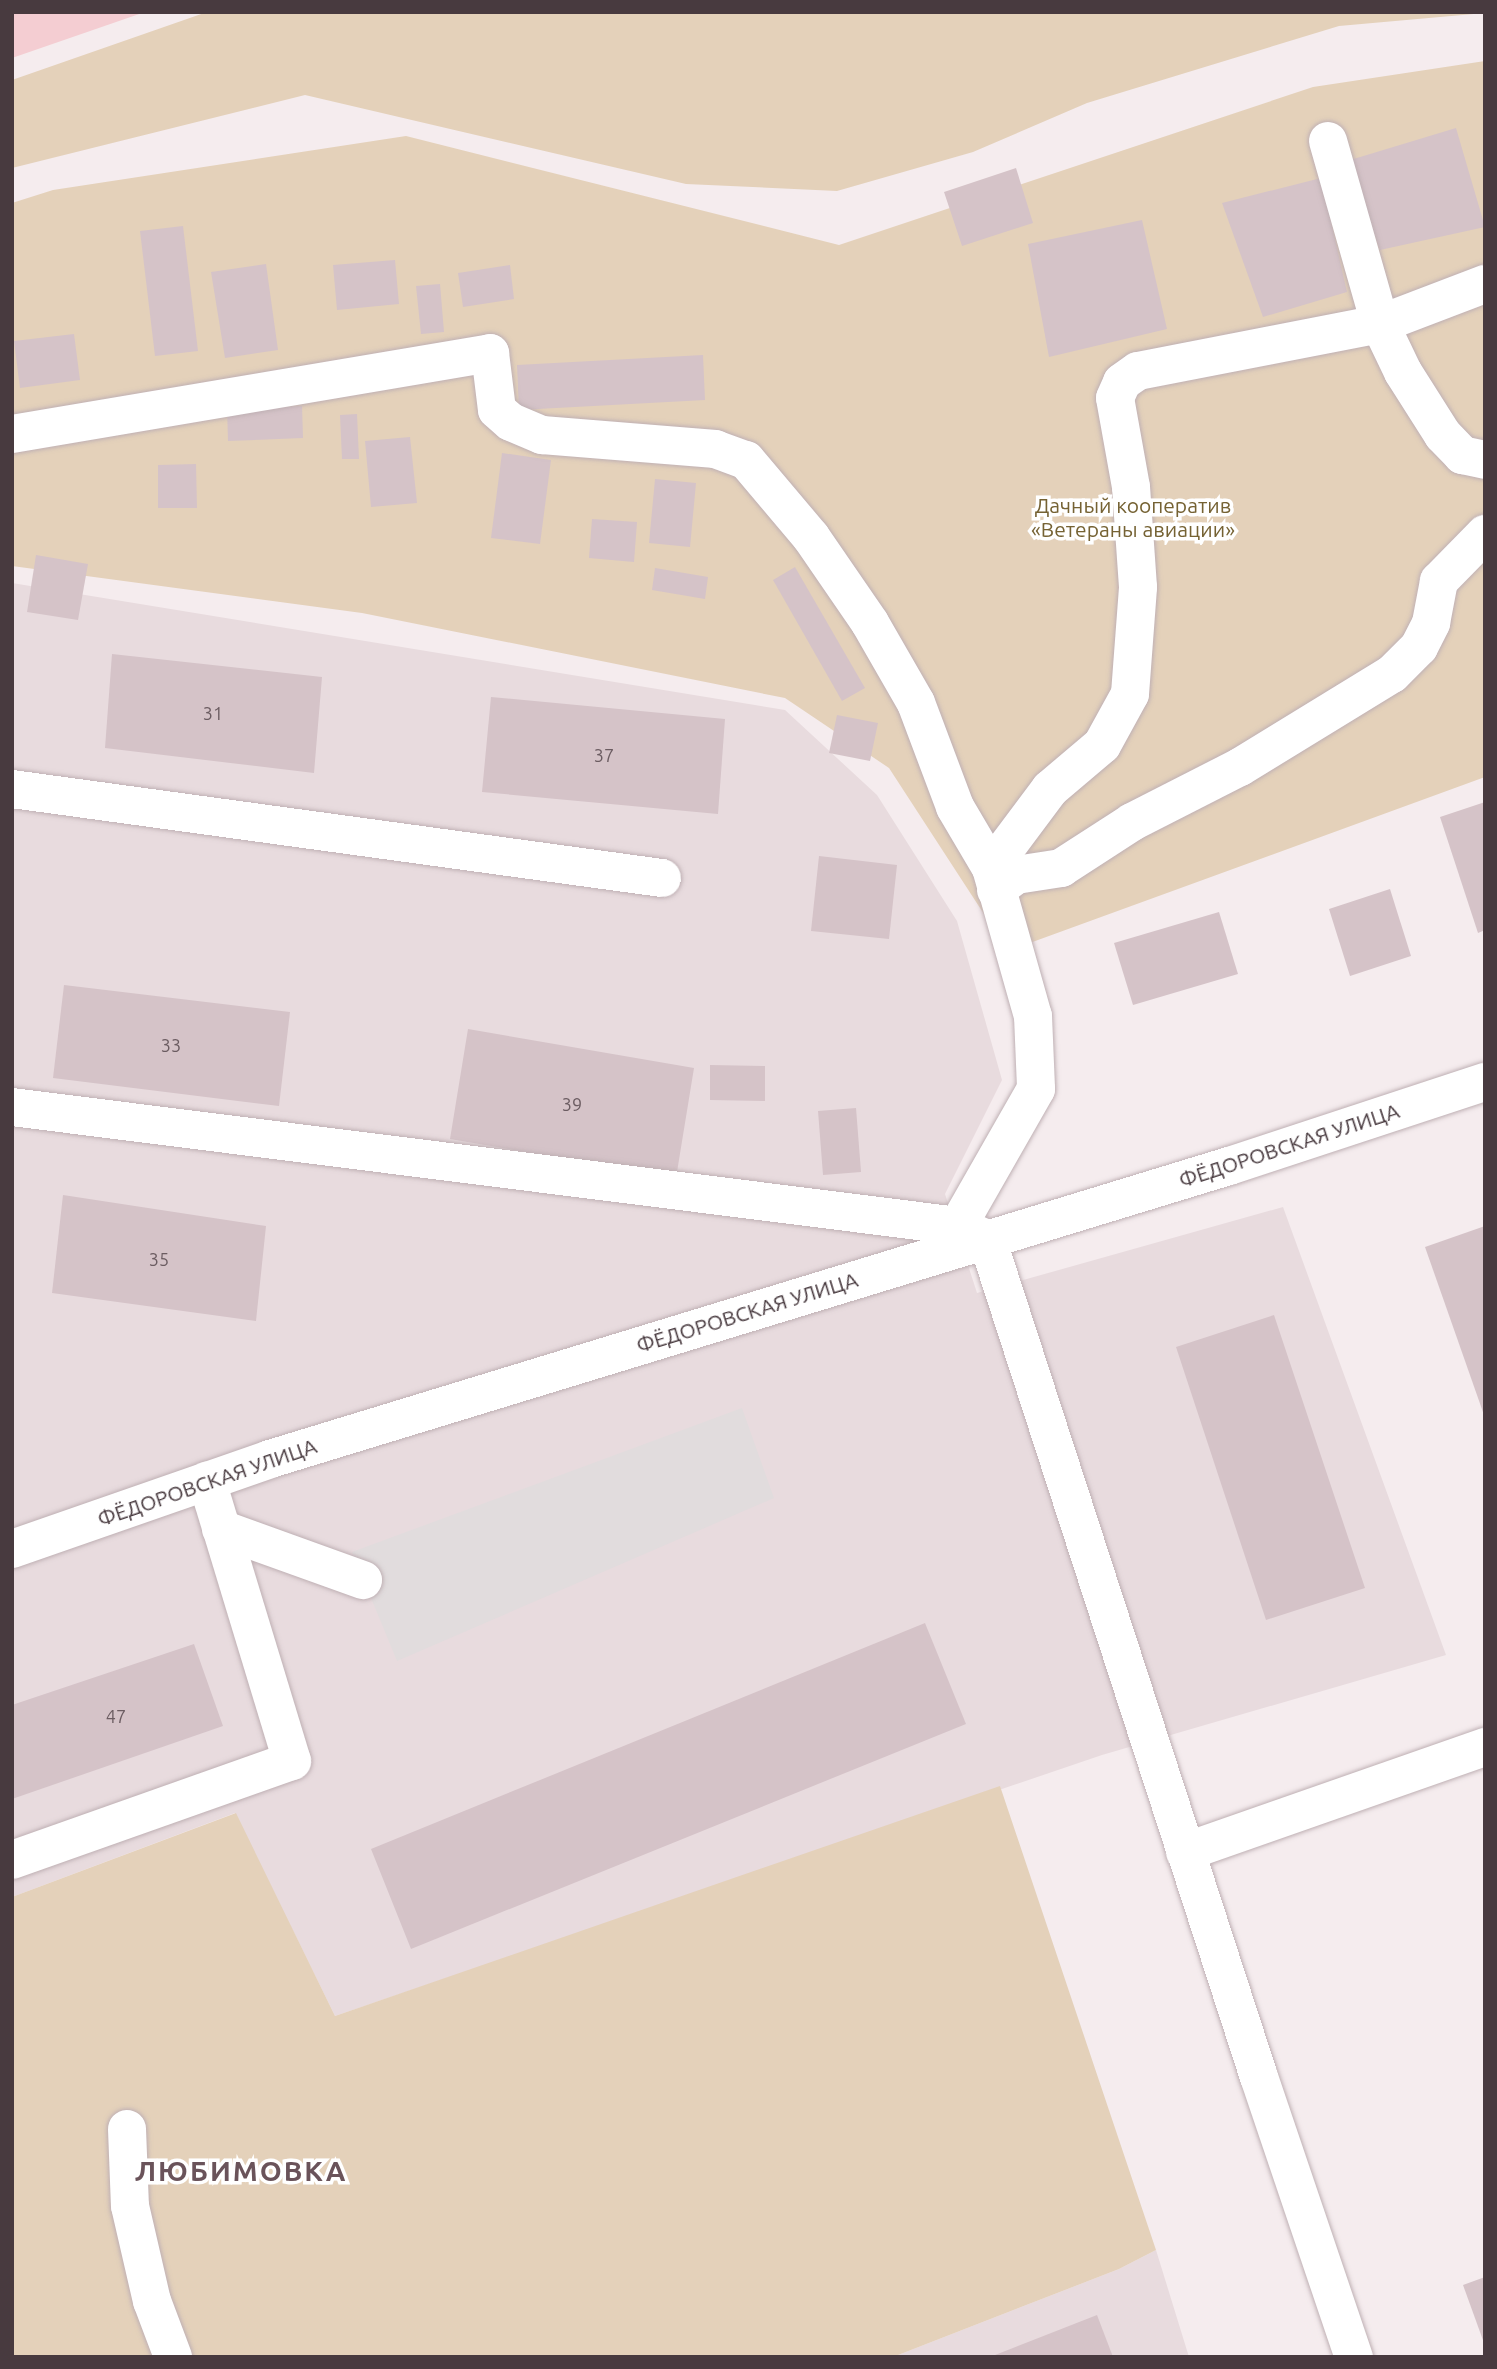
<!DOCTYPE html>
<html>
<head>
<meta charset="utf-8">
<style>
  body { margin:0 }
  #map { position:relative; width:1497px; height:2369px; overflow:hidden; background:#f5ecee; font-family:Ubuntu,sans-serif }
  div>[style] { position:absolute }
  [style*='--x'] { left:calc(var(--x)*1px); top:calc(var(--y)*1px); width:calc(var(--w)*1px); rotate:calc(var(--a)*1deg) }
  .residential>* { inset:0; background:#e8dbde }
  .green>* { inset:0; background:#e4d1ba }
  .sand>* { inset:0; background:#f4cdd2 }
  .parking>* { inset:0; background:#e1dcdd }
  .building>* { inset:0; background:#d5c3c8 }
  .roads { filter:drop-shadow(0 0 2px #bfb0b4) drop-shadow(0 0 2px #bfb0b4) }
  .minor>* { height:38px; margin:-19px; padding:0 19px; transform-origin:19px; border-radius:19px; background:#fff }
  span { translate:-50% -50%; white-space:nowrap; text-align:center; line-height:1.15; -webkit-text-stroke:7px #fff; paint-order:stroke }
  .number-label { font-size:18px; color:#6b5c61 }
  .number-label span { -webkit-text-stroke-width:0 }
  .park-label { font-size:21px; color:#756233 }
  .street-label { font-size:21px; color:#483a3f }
  .district-label { font-size:28px; color:#6a535a; font-weight:700; letter-spacing:2px }
  .frame { position:absolute; inset:0; border:14px solid #483a3f; pointer-events:none }
</style>
</head>
<body>
<div id="map">
  <div class="residential">
    <div style="clip-path:polygon(12px 583px,785px 710px,877px 795px,957px 921px,1002px 1080px,945px 1194px,977px 1293px,1283px 1207px,1446px 1655px,1102px 1755px,335px 2016px,235px 1813px,12px 1897px)"></div>
    <div style="clip-path:polygon(1156px 2250px,1189px 2357px,893px 2357px,1119px 2269px)"></div>
  </div>
  <div class="green">
    <div style="clip-path:polygon(207px 12px,1485px 12px,1485px 13px,1339px 26px,1087px 103px,973px 152px,837px 191px,686px 184px,305px 95px,12px 168px,12px 80px)"></div>
    <div style="clip-path:polygon(1485px 61px,1485px 777px,1008px 951px,889px 768px,785px 698px,362px 613px,12px 566px,12px 203px,53px 190px,406px 136px,839px 245px,1313px 87px)"></div>
    <div style="clip-path:polygon(1000px 1786px,1156px 2250px,1119px 2269px,893px 2357px,12px 2357px,12px 1897px,236px 1813px,335px 2016px)"></div>
  </div>
  <div class="sand">
    <div style="clip-path:polygon(12px 12px,145px 12px,12px 58px)"></div>
  </div>
  <div class="parking">
    <div style="clip-path:polygon(742px 1408px,774px 1498px,397px 1661px,352px 1552px)"></div>
  </div>
  <div class="building">
    <div style="clip-path:polygon(1456px 128px,1485px 227px,1380px 250px,1347px 161px)"></div>
    <div style="clip-path:polygon(1016px 168px,1033px 223px,962px 246px,944px 192px)"></div>
    <div style="clip-path:polygon(1321px 178px,1347px 292px,1263px 317px,1222px 203px)"></div>
    <div style="clip-path:polygon(1142px 220px,1167px 329px,1049px 357px,1028px 244px)"></div>
    <div style="clip-path:polygon(183px 226px,198px 351px,155px 356px,140px 231px)"></div>
    <div style="clip-path:polygon(395px 260px,399px 304px,337px 310px,333px 265px)"></div>
    <div style="clip-path:polygon(266px 264px,278px 350px,225px 358px,211px 272px)"></div>
    <div style="clip-path:polygon(510px 265px,514px 299px,463px 307px,458px 273px)"></div>
    <div style="clip-path:polygon(440px 284px,444px 332px,421px 334px,416px 286px)"></div>
    <div style="clip-path:polygon(74px 334px,80px 380px,20px 388px,14px 341px)"></div>
    <div style="clip-path:polygon(703px 355px,705px 400px,519px 410px,517px 365px)"></div>
    <div style="clip-path:polygon(302px 406px,303px 438px,228px 441px,227px 409px)"></div>
    <div style="clip-path:polygon(357px 414px,359px 459px,342px 459px,340px 415px)"></div>
    <div style="clip-path:polygon(410px 437px,417px 503px,371px 507px,365px 441px)"></div>
    <div style="clip-path:polygon(502px 453px,551px 460px,540px 544px,491px 538px)"></div>
    <div style="clip-path:polygon(196px 464px,197px 508px,158px 508px,158px 465px)"></div>
    <div style="clip-path:polygon(655px 479px,696px 483px,690px 547px,649px 543px)"></div>
    <div style="clip-path:polygon(592px 519px,637px 522px,634px 562px,589px 558px)"></div>
    <div style="clip-path:polygon(36px 555px,88px 564px,78px 620px,27px 612px)"></div>
    <div style="clip-path:polygon(795px 567px,865px 688px,842px 701px,773px 580px)"></div>
    <div style="clip-path:polygon(655px 568px,708px 577px,705px 599px,652px 590px)"></div>
    <div style="clip-path:polygon(112px 654px,322px 677px,314px 773px,105px 748px)"></div>
    <div style="clip-path:polygon(491px 697px,725px 719px,718px 814px,482px 792px)"></div>
    <div style="clip-path:polygon(837px 715px,878px 723px,870px 761px,829px 753px)"></div>
    <div style="clip-path:polygon(1485px 802px,1485px 930px,1478px 933px,1440px 817px)"></div>
    <div style="clip-path:polygon(819px 856px,897px 865px,889px 939px,811px 931px)"></div>
    <div style="clip-path:polygon(1390px 889px,1411px 956px,1350px 976px,1329px 909px)"></div>
    <div style="clip-path:polygon(1219px 912px,1238px 974px,1133px 1005px,1114px 943px)"></div>
    <div style="clip-path:polygon(64px 985px,290px 1012px,279px 1106px,53px 1078px)"></div>
    <div style="clip-path:polygon(468px 1029px,694px 1068px,676px 1178px,450px 1139px)"></div>
    <div style="clip-path:polygon(710px 1065px,765px 1066px,765px 1101px,710px 1100px)"></div>
    <div style="clip-path:polygon(856px 1108px,861px 1172px,823px 1175px,818px 1111px)"></div>
    <div style="clip-path:polygon(63px 1195px,266px 1226px,256px 1321px,52px 1293px)"></div>
    <div style="clip-path:polygon(1485px 1226px,1485px 1415px,1484px 1415px,1425px 1247px)"></div>
    <div style="clip-path:polygon(1274px 1315px,1365px 1588px,1266px 1620px,1176px 1347px)"></div>
    <div style="clip-path:polygon(925px 1623px,966px 1724px,411px 1949px,371px 1849px)"></div>
    <div style="clip-path:polygon(194px 1644px,223px 1726px,12px 1799px,12px 1705px)"></div>
    <div style="clip-path:polygon(1485px 2277px,1485px 2343px,1484px 2343px,1463px 2285px)"></div>
    <div style="clip-path:polygon(1097px 2315px,1113px 2357px,990px 2357px)"></div>
  </div>
  <div class="roads">
    <div class="minor">
      <div style="--x:1328;--y:141;--w:190;--a:74.1"></div>
      <div style="--x:1380;--y:324;--w:53;--a:64.4"></div>
      <div style="--x:1403;--y:372;--w:75;--a:57.6"></div>
      <div style="--x:1443;--y:435;--w:28;--a:46"></div>
      <div style="--x:1462;--y:455;--w:24;--a:12"></div>
      <div style="--x:12;--y:434;--w:485;--a:-9.6"></div>
      <div style="--x:490;--y:353;--w:57;--a:83"></div>
      <div style="--x:497;--y:410;--w:18;--a:41"></div>
      <div style="--x:511;--y:422;--w:34;--a:23"></div>
      <div style="--x:542;--y:435;--w:174;--a:4.6"></div>
      <div style="--x:715;--y:449;--w:33;--a:20"></div>
      <div style="--x:746;--y:460;--w:101;--a:49.8"></div>
      <div style="--x:811;--y:537;--w:104;--a:55.5"></div>
      <div style="--x:870;--y:623;--w:92;--a:60.1"></div>
      <div style="--x:916;--y:703;--w:111;--a:69.4"></div>
      <div style="--x:955;--y:807;--w:71;--a:59.5"></div>
      <div style="--x:991;--y:868;--w:154;--a:74.2"></div>
      <div style="--x:1033;--y:1016;--w:73;--a:87.6"></div>
      <div style="--x:1036;--y:1089;--w:158;--a:119.7"></div>
      <div style="--x:12;--y:789;--w:656;--a:7.8"></div>
      <div style="--x:991;--y:868;--w:99;--a:-53.2"></div>
      <div style="--x:1050;--y:789;--w:68;--a:-40.2"></div>
      <div style="--x:1102;--y:745;--w:58;--a:-61.2"></div>
      <div style="--x:1130;--y:694;--w:107;--a:-85.7"></div>
      <div style="--x:1138;--y:587;--w:100;--a:-94"></div>
      <div style="--x:1131;--y:487;--w:90;--a:-100.2"></div>
      <div style="--x:1115;--y:398;--w:17;--a:-66"></div>
      <div style="--x:1122;--y:382;--w:19;--a:-35"></div>
      <div style="--x:1138;--y:371;--w:247;--a:-11"></div>
      <div style="--x:1380;--y:324;--w:112;--a:-20.9"></div>
      <div style="--x:996;--y:890;--w:25;--a:-37"></div>
      <div style="--x:1016;--y:875;--w:46;--a:-8.8"></div>
      <div style="--x:1061;--y:868;--w:85;--a:-32.9"></div>
      <div style="--x:1132;--y:822;--w:121;--a:-27"></div>
      <div style="--x:1240;--y:767;--w:178;--a:-31.5"></div>
      <div style="--x:1392;--y:674;--w:38;--a:-45"></div>
      <div style="--x:1419;--y:647;--w:27;--a:-63"></div>
      <div style="--x:1431;--y:623;--w:43;--a:-79.2"></div>
      <div style="--x:1439;--y:581;--w:66;--a:-45.6"></div>
      <div style="--x:12;--y:1107;--w:953;--a:7.17"></div>
      <div style="--x:958;--y:1226;--w:32;--a:24"></div>
      <div style="--x:987;--y:1239;--w:881;--a:72.02"></div>
      <div style="--x:1259;--y:2077;--w:296;--a:71.3"></div>
      <div style="--x:221;--y:1529;--w:151;--a:19.8"></div>
      <div style="--x:12;--y:1549;--w:273;--a:-19.2"></div>
      <div style="--x:270;--y:1459;--w:1003;--a:-16.99"></div>
      <div style="--x:1229;--y:1166;--w:269;--a:-18.2"></div>
      <div style="--x:1185;--y:1852;--w:318;--a:-19.3"></div>
      <div style="--x:12;--y:1860;--w:297;--a:-19.5"></div>
      <div style="--x:292;--y:1761;--w:293;--a:-106.9"></div>
      <div style="--x:127;--y:2129;--w:77;--a:87.8"></div>
      <div style="--x:130;--y:2206;--w:98;--a:77"></div>
      <div style="--x:152;--y:2301;--w:60;--a:69.4"></div>
    </div>
  </div>
  <div class="number-label">
    <span style="left:213px;top:713px">31</span>
    <span style="left:604px;top:755px">37</span>
    <span style="left:171px;top:1045px">33</span>
    <span style="left:572px;top:1104px">39</span>
    <span style="left:159px;top:1259px">35</span>
    <span style="left:116px;top:1716px">47</span>
  </div>
  <div class="park-label">
    <span style="left:1133px;top:517px">Дачный кооператив<br>«Ветераны авиации»</span>
  </div>
  <div class="street-label">
    <span style="left:1289px;top:1145px;rotate:-18deg">ФЁДОРОВСКАЯ УЛИЦА</span>
    <span style="left:747px;top:1312px;rotate:-17deg">ФЁДОРОВСКАЯ УЛИЦА</span>
    <span style="left:207px;top:1482px;rotate:-19deg">ФЁДОРОВСКАЯ УЛИЦА</span>
  </div>
  <div class="district-label">
    <span style="left:241px;top:2171px">ЛЮБИМОВКА</span>
  </div>
  <div class="frame"></div>
</div>
</body>
</html>
